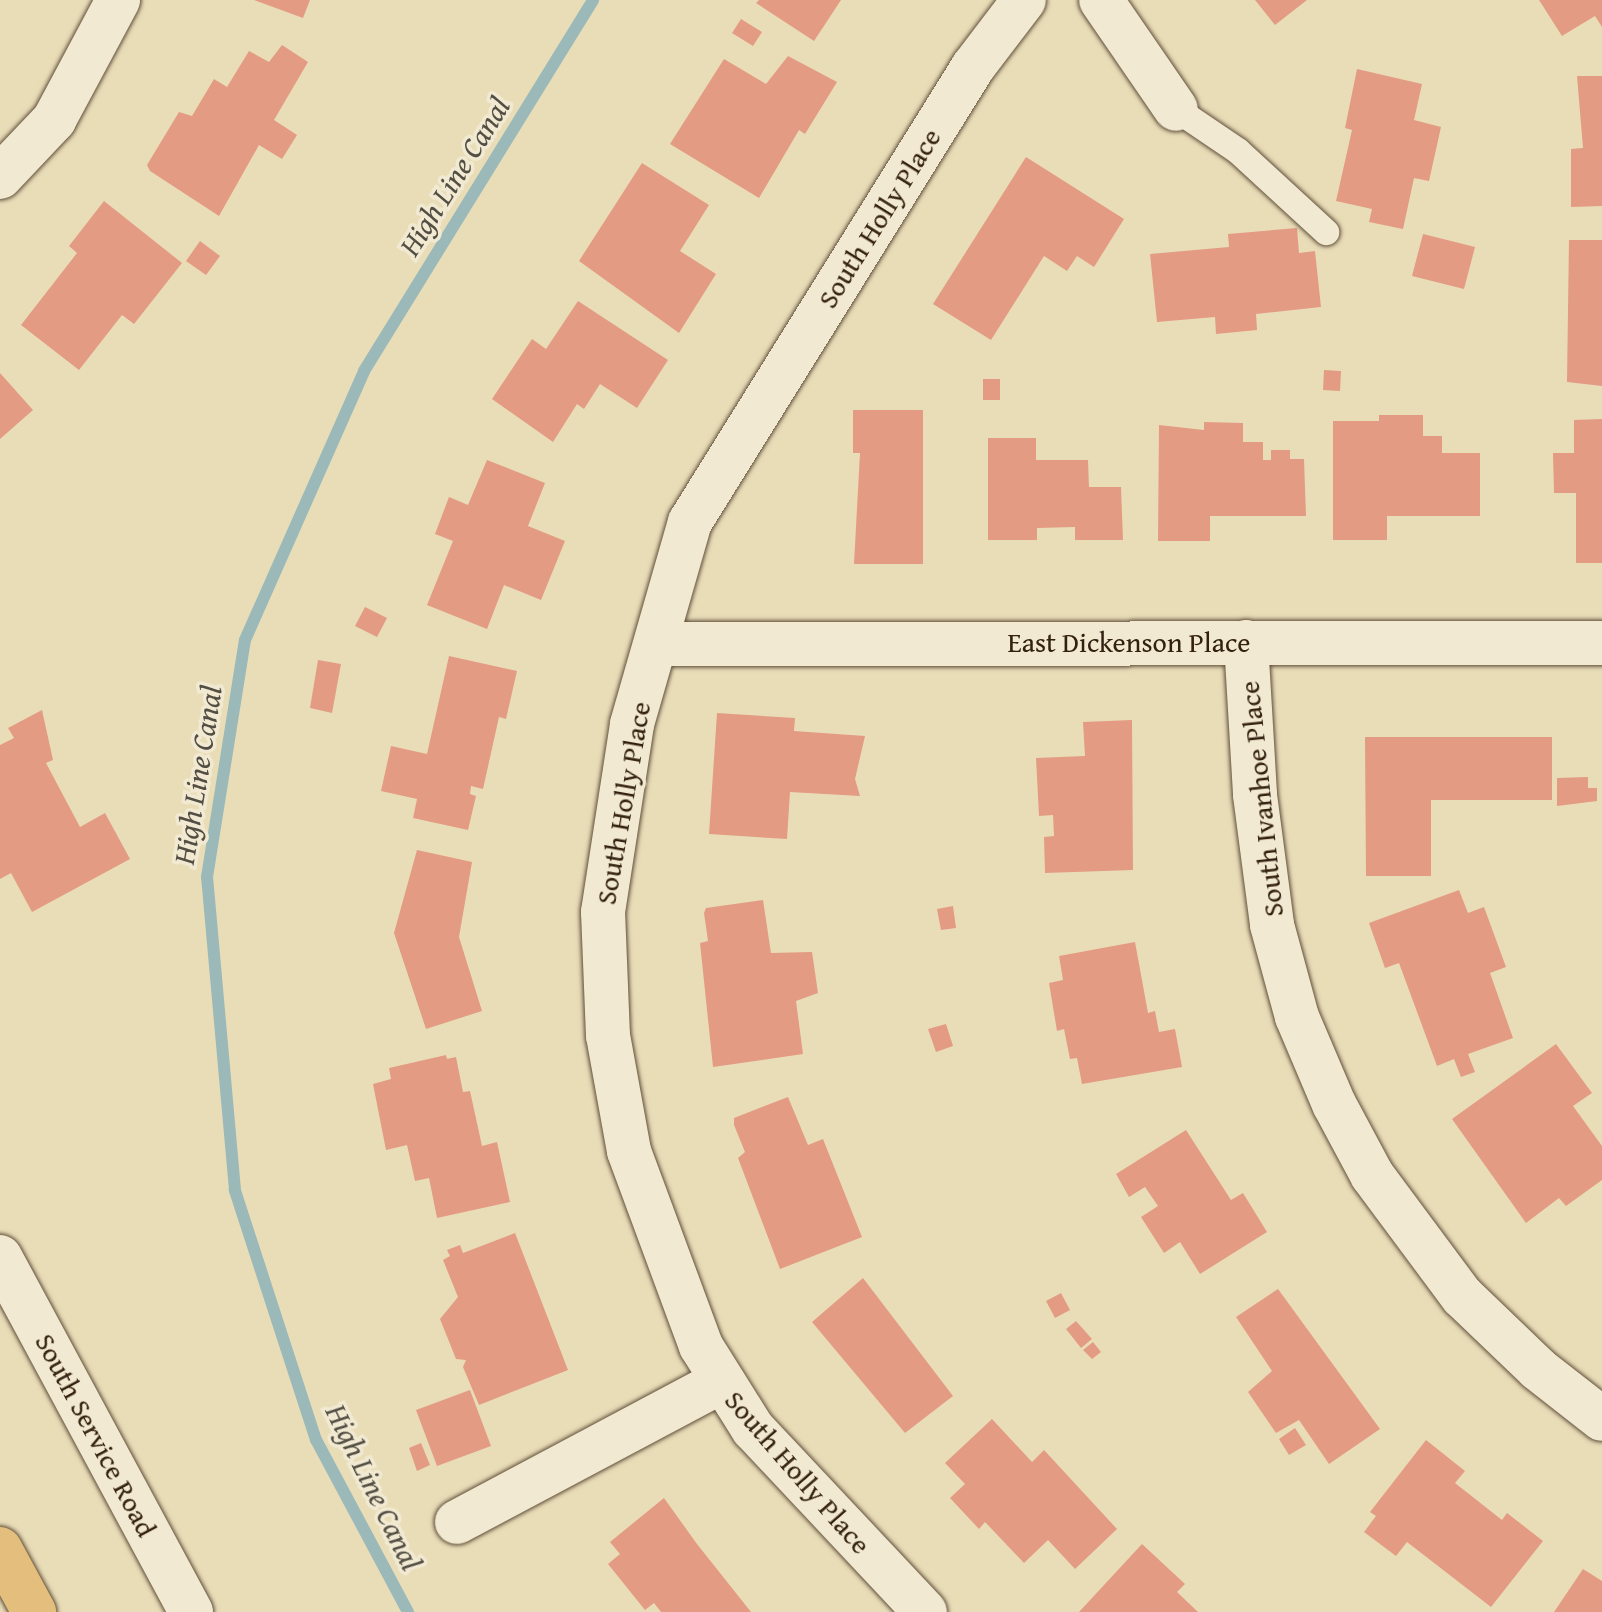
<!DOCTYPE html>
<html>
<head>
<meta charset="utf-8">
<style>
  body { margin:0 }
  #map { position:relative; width:1602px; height:1612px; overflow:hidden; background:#e9ddb8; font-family:"Gentium Book Plus",serif }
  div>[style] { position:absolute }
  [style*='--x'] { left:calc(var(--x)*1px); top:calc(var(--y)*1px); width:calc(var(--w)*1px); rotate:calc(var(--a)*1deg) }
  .stream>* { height:12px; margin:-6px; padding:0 6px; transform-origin:6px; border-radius:6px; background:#9cb9b9 }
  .building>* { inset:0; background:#e39b84 }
  .roads { filter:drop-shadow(0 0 2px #604f3a) drop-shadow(0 0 2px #604f3a) }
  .lane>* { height:26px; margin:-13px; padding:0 13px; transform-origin:13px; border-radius:13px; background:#f1e9d1 }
  .street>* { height:44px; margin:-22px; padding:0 22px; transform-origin:22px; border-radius:22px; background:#f1e9d1 }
  .secondary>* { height:44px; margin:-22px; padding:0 22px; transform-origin:22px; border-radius:22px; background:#f1e9d1 }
  .highway>* { height:44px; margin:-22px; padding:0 22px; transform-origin:22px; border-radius:22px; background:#e4be7c }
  span { translate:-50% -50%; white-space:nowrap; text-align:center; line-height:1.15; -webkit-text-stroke:7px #f1e9d1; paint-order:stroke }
  .street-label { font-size:28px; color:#332010 }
  .water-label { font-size:30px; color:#524e43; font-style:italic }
</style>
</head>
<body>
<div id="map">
  <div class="stream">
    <div style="--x:408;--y:1612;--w:195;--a:-118.1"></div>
    <div style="--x:316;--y:1440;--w:263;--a:-108"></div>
    <div style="--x:235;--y:1190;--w:314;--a:-95.1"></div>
    <div style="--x:207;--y:877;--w:240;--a:-80.9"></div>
    <div style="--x:245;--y:640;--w:294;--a:-66.1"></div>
    <div style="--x:364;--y:371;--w:436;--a:-58.3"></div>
  </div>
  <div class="building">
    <div style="clip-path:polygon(254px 0,310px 0,303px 18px)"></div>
    <div style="clip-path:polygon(759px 0,841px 0,814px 41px,756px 3px)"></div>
    <div style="clip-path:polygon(1255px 0,1307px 0,1275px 25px)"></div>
    <div style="clip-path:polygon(1539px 0,1602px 0,1602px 27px,1595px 16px,1562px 36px)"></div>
    <div style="clip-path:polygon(741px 19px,762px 32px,753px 46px,732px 33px)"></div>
    <div style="clip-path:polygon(282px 45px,308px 62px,274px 120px,297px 135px,282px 159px,259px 145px,219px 216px,150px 171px,147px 165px,179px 112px,192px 116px,214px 79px,227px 87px,249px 51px,269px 62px)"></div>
    <div style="clip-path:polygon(788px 56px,837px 82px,805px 134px,799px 130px,759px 198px,670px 144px,724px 59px,766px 84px)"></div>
    <div style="clip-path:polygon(1357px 69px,1422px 84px,1414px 120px,1441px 127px,1429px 181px,1414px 178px,1403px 229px,1369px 222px,1372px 209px,1336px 201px,1352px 130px,1345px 128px)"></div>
    <div style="clip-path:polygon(1577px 76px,1602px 76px,1602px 206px,1571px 207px,1571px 149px,1583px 148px)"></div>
    <div style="clip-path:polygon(1026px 157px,1124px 219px,1094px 267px,1077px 256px,1067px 271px,1044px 256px,991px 340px,933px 304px)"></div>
    <div style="clip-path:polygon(642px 163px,709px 205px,680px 251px,716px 274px,679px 333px,579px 261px)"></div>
    <div style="clip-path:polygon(104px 201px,182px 263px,134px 324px,122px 315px,79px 370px,21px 325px,77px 253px,69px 246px)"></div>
    <div style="clip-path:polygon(1297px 228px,1299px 253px,1315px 251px,1321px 307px,1256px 314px,1257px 330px,1216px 334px,1215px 317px,1157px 322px,1150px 254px,1229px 247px,1228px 234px)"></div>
    <div style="clip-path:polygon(1423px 234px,1475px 247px,1464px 289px,1412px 276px)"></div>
    <div style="clip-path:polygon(1569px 240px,1602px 240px,1602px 386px,1567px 382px)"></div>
    <div style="clip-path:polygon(200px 241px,220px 256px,206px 275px,186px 261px)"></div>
    <div style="clip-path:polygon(578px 301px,668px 360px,637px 408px,600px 384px,584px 409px,577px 404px,553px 442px,492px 399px,532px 339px,546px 349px)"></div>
    <div style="clip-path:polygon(1324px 370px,1341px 371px,1340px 391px,1323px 390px)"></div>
    <div style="clip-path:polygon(0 373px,33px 410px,0 439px)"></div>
    <div style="clip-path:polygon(983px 379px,1000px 379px,1000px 400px,983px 400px)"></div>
    <div style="clip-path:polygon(853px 410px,923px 410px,923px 564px,854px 564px,860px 453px,853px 453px)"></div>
    <div style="clip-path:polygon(1379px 415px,1423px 415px,1423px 436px,1442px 436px,1442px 453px,1480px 453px,1480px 516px,1387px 516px,1387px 540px,1333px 540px,1333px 421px,1379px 421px)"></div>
    <div style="clip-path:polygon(1602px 419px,1602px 563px,1576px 563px,1576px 493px,1554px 493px,1553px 453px,1574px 453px,1574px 420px)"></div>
    <div style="clip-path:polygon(1204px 422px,1243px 423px,1243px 442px,1263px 442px,1263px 460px,1271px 460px,1271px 450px,1290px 450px,1290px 459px,1304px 459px,1306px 516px,1210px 516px,1210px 541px,1158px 541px,1159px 425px,1204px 430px)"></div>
    <div style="clip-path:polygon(988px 438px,1036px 438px,1036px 460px,1088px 460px,1089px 487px,1121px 487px,1123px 540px,1075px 540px,1075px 527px,1037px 528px,1037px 540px,988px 540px)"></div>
    <div style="clip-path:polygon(487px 460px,545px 483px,528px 526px,565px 541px,541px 600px,504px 585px,487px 629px,427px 605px,453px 541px,435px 534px,449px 497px,468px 505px)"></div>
    <div style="clip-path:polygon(365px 607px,387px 618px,377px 637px,355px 626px)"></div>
    <div style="clip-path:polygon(449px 656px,517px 671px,506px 719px,499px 717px,483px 789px,471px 786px,470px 794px,476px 796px,468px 830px,413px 818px,417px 799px,381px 791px,391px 746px,427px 754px)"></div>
    <div style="clip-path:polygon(318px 660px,341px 664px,332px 713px,310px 708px)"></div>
    <div style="clip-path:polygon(42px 710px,53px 760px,46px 763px,80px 827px,105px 813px,130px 859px,32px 912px,11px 873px,0 879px,0 745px,14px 738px,8px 728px)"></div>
    <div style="clip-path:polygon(717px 713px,795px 718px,794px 731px,865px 736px,855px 779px,860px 796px,790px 792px,787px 839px,709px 834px)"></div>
    <div style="clip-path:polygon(1132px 720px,1133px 870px,1045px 873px,1044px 837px,1054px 836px,1053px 815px,1039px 816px,1036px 758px,1085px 756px,1083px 722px)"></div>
    <div style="clip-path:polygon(1365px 737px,1552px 737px,1552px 800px,1431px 800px,1431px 876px,1366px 876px)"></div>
    <div style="clip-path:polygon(1588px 777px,1588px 788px,1597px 788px,1597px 801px,1557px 806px,1557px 778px)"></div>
    <div style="clip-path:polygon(417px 850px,472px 862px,459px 937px,482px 1011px,426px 1029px,394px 933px)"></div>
    <div style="clip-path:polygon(1459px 890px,1468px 913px,1484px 907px,1506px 967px,1490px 973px,1513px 1038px,1468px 1054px,1475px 1072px,1461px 1077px,1454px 1059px,1437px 1066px,1399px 963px,1385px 968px,1369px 923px)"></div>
    <div style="clip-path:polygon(763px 900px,771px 953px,812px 952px,818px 993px,796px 1001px,803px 1054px,713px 1067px,700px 943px,708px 941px,704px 913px,706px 908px)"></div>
    <div style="clip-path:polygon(953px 906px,956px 928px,941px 930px,937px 909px)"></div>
    <div style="clip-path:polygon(1135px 942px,1148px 1013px,1155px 1011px,1159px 1032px,1175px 1029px,1182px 1067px,1082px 1084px,1077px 1058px,1070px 1059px,1064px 1029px,1057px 1031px,1049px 983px,1063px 980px,1059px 956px)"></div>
    <div style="clip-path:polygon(946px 1024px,953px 1046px,936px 1052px,928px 1029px)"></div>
    <div style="clip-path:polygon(1556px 1044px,1592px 1093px,1573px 1106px,1602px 1146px,1602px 1180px,1566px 1206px,1559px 1198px,1526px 1223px,1452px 1119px)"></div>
    <div style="clip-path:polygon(446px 1055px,447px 1059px,456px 1057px,463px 1092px,470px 1091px,482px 1146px,497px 1142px,510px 1202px,437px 1218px,429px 1178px,415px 1181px,407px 1145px,386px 1150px,373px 1084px,391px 1079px,389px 1068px)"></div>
    <div style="clip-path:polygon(788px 1097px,808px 1145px,823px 1139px,862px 1237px,780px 1269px,738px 1158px,745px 1152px,734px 1125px,734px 1118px)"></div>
    <div style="clip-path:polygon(1186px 1130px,1231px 1200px,1243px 1193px,1267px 1232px,1200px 1274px,1180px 1242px,1164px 1253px,1141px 1217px,1158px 1206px,1145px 1187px,1129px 1197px,1116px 1174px)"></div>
    <div style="clip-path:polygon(515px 1233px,568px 1370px,479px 1405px,463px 1367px,466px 1360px,456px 1359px,440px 1319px,458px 1297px,443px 1260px,450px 1256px,447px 1250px,460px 1245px,463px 1253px)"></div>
    <div style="clip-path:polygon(863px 1278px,953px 1396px,905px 1433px,812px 1322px)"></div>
    <div style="clip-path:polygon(1278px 1289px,1380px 1429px,1329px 1464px,1299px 1420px,1276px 1433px,1248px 1392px,1272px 1371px,1236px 1317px)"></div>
    <div style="clip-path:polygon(1061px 1293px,1070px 1310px,1055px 1318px,1046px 1301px)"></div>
    <div style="clip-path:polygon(1076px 1321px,1092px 1339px,1081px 1348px,1066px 1329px)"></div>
    <div style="clip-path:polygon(1093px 1342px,1101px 1352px,1092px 1359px,1083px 1350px)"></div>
    <div style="clip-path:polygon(470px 1390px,491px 1446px,437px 1466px,416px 1410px)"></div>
    <div style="clip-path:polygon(992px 1419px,1032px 1462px,1044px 1450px,1117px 1529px,1075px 1569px,1048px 1540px,1024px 1563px,985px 1522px,979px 1529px,950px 1498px,965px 1484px,945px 1463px)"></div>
    <div style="clip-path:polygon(1295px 1428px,1306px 1445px,1289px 1455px,1279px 1439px)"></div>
    <div style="clip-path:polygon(1426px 1440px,1465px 1471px,1455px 1483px,1502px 1520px,1507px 1513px,1543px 1541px,1491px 1607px,1407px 1542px,1396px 1556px,1364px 1532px,1376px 1516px,1370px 1512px)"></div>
    <div style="clip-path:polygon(421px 1443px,430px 1465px,417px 1471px,409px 1448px)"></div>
    <div style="clip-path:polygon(664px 1498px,697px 1544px,751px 1612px,661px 1612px,654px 1603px,645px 1610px,608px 1564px,620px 1554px,610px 1542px)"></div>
    <div style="clip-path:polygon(1142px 1544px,1185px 1584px,1177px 1592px,1198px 1612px,1079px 1612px)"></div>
    <div style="clip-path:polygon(1583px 1569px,1602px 1581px,1602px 1612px,1554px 1612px)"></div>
  </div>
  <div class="roads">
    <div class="lane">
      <div style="--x:1176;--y:109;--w:75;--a:34.1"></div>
      <div style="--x:1238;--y:151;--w:120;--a:42.6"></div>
    </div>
    <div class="street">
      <div style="--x:1101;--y:0;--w:132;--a:55.5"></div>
      <div style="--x:0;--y:177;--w:79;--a:-46.5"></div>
      <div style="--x:54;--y:120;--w:136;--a:-61.9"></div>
      <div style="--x:1246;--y:642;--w:153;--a:86.6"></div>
      <div style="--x:1255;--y:795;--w:131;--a:82.5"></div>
      <div style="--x:1272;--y:925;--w:95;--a:74.8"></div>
      <div style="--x:1297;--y:1017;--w:95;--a:67"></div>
      <div style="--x:1334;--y:1104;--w:81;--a:61.8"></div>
      <div style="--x:1372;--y:1175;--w:151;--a:53.4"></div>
      <div style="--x:1462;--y:1296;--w:105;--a:43.8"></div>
      <div style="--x:1538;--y:1369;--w:81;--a:38"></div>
      <div style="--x:656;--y:644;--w:946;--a:-0.06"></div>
      <div style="--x:457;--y:1522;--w:298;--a:-28"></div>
      <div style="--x:925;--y:1612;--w:251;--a:-133.2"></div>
      <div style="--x:753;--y:1429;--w:98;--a:-122.1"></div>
      <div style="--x:701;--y:1346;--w:208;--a:-110.3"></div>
      <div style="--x:629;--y:1151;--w:117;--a:-100.3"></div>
      <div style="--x:608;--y:1036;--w:124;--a:-92.3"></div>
      <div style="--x:603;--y:912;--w:190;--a:-81.2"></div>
      <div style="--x:632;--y:724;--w:210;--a:-74"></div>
      <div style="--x:690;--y:522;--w:536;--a:-58.12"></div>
      <div style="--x:973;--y:67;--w:84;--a:-52.7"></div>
    </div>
    <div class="secondary">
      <div style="--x:0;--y:1257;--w:403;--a:61.7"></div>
    </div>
    <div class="highway">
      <div style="--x:0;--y:1549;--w:72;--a:61.6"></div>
    </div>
  </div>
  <div class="street-label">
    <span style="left:879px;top:218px;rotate:-58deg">South Holly Place</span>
    <span style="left:1129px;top:642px">East Dickenson Place</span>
    <span style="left:1261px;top:799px;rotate:-96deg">South Ivanhoe Place</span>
    <span style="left:623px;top:803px;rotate:-80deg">South Holly Place</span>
    <span style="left:96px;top:1435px;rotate:62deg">South Service Road</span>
    <span style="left:798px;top:1472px;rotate:49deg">South Holly Place</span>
  </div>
  <div class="water-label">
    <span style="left:454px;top:176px;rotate:-58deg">High Line Canal</span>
    <span style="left:197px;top:775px;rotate:-81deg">High Line Canal</span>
    <span style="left:374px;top:1487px;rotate:64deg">High Line Canal</span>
  </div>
</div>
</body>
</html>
